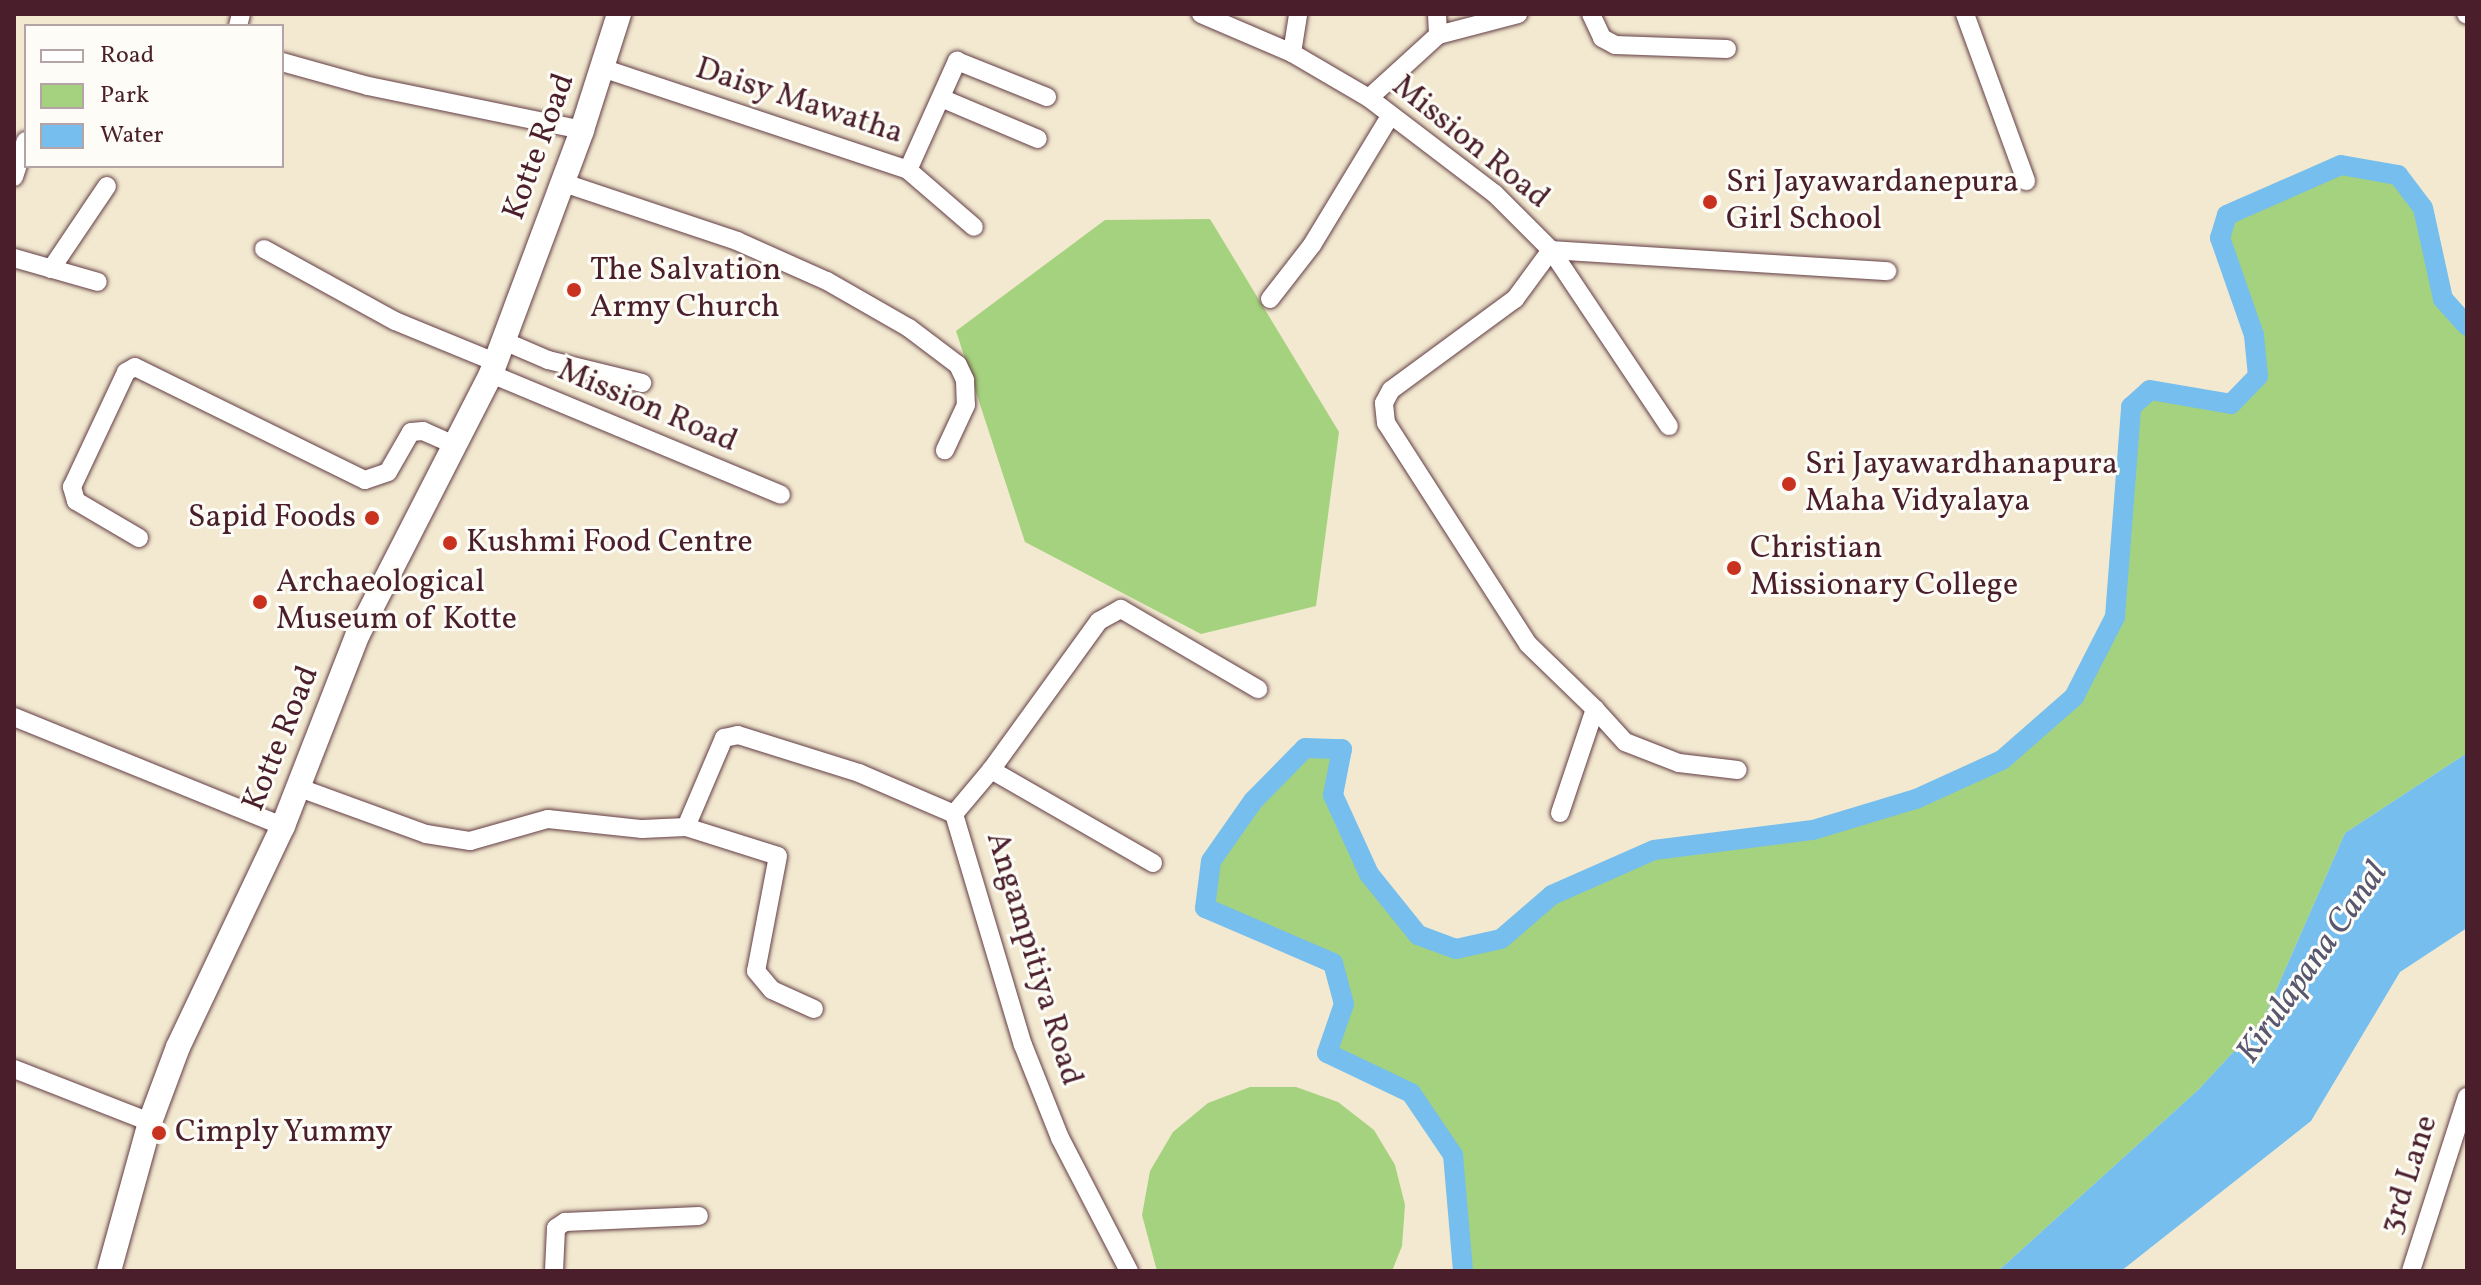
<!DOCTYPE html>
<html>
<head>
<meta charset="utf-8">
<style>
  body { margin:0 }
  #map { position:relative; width:2481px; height:1285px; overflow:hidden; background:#f2e9d0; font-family:Vollkorn,serif }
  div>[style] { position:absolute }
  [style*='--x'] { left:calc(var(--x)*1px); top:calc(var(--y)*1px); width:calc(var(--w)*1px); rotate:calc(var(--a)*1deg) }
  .green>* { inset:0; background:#a5d27e }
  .water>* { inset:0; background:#75beee }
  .canal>* { height:20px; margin:-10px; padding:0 10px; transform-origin:10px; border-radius:10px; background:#75beee }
  .roads { filter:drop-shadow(0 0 2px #633d44) drop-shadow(0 0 2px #633d44) }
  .minor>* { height:18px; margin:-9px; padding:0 9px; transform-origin:9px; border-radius:9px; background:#fff }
  .major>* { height:24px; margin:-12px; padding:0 12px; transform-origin:12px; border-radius:12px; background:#fff }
  .dots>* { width:22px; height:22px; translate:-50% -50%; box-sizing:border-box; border:4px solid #fdfcf7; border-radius:50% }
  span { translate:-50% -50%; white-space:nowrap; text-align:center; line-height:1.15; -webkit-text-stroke:6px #fdfcf7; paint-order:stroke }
  .street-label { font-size:32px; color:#4a1f2b }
  .poi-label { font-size:32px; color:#4a1f2b }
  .left { translate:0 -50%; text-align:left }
  .right { translate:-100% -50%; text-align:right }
  .water-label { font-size:34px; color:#59576f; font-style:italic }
  .frame { position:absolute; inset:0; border:16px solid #4a1f2b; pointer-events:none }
  .legend { position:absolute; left:24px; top:24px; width:260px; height:144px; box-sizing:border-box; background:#fdfcf7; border:2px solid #b5a4a5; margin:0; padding:10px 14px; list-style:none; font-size:24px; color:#4a1f2b }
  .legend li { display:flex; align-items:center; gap:16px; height:40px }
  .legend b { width:40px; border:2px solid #b5a4a5 }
</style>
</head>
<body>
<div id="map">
  <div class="green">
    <div style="clip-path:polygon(2341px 165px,2398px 175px,2423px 208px,2443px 298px,2467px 326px,2467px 753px,2345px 833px,2263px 1020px,2198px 1090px,1998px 1271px,1463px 1271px,1453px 1155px,1411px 1093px,1327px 1053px,1344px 1004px,1333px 963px,1205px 908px,1211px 861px,1253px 801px,1305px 748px,1342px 749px,1333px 795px,1369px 874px,1418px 935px,1456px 949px,1501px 939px,1552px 895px,1654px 850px,1813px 830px,1916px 799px,2002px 760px,2074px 697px,2115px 617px,2131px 407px,2150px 390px,2231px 404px,2258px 376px,2254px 335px,2220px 238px,2227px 215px)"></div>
    <div style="clip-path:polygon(1210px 219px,1339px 432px,1316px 606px,1201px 634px,1025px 542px,956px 331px,1105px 220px)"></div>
    <div style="clip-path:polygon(1250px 1087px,1296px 1087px,1338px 1102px,1374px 1130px,1395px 1165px,1405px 1205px,1402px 1246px,1392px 1271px,1157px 1271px,1142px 1215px,1150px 1171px,1173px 1132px,1208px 1103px)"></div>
  </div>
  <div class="water">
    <div style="clip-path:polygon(2467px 753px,2467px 928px,2400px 972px,2311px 1121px,2121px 1271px,1998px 1271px,2198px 1090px,2263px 1020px,2345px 833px)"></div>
  </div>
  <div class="canal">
    <div style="--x:1463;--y:1271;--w:116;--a:-94.9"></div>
    <div style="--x:1453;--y:1155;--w:75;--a:-124.1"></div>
    <div style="--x:1411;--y:1093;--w:93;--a:-154.5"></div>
    <div style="--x:1327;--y:1053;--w:52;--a:-70.9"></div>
    <div style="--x:1344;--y:1004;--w:42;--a:-105"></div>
    <div style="--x:1333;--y:963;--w:139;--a:-156.7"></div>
    <div style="--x:1205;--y:908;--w:47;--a:-82.7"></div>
    <div style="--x:1211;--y:861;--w:73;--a:-55"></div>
    <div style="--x:1253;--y:801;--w:74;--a:-45.5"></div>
    <div style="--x:1305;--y:748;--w:37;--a:2"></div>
    <div style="--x:1342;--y:749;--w:47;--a:101.1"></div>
    <div style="--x:1333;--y:795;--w:87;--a:65.5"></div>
    <div style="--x:1369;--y:874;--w:78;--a:51.2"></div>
    <div style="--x:1418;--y:935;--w:40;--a:20.2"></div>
    <div style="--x:1456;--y:949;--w:46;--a:-12.5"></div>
    <div style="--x:1501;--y:939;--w:67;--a:-40.8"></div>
    <div style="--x:1552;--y:895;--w:111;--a:-23.8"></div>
    <div style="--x:1654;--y:850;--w:160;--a:-7.2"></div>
    <div style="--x:1813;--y:830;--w:108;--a:-16.8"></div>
    <div style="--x:1916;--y:799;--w:94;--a:-24.4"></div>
    <div style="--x:2002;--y:760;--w:96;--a:-41.2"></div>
    <div style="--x:2074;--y:697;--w:90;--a:-62.9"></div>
    <div style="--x:2115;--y:617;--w:211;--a:-85.6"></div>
    <div style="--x:2131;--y:407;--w:25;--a:-42"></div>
    <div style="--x:2150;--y:390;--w:82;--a:9.8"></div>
    <div style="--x:2231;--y:404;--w:39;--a:-46"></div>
    <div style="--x:2258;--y:376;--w:41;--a:-95.6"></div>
    <div style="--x:2254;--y:335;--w:103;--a:-109.3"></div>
    <div style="--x:2220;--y:238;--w:24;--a:-73"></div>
    <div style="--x:2227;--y:215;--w:124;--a:-23.7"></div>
    <div style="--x:2341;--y:165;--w:58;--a:10"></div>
    <div style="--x:2398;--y:175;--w:41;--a:52.9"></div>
    <div style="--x:2423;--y:208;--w:93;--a:77.6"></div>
    <div style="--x:2443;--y:299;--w:36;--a:48"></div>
  </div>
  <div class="roads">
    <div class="minor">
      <div style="--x:1201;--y:14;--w:99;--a:23.2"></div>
      <div style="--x:1292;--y:53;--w:89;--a:30.3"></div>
      <div style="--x:1369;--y:98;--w:158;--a:37.3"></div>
      <div style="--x:1495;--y:194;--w:79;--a:45"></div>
      <div style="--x:1551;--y:250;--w:212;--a:56.2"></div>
      <div style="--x:1437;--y:14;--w:21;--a:87"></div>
      <div style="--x:1591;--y:14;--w:26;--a:65"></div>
      <div style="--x:1602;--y:38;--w:15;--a:28"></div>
      <div style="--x:1615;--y:45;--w:112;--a:2"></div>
      <div style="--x:1965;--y:14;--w:178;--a:69.9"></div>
      <div style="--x:2466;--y:14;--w:1;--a:45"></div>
      <div style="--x:238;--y:26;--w:12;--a:-76"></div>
      <div style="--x:1292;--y:53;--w:39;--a:-81"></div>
      <div style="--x:282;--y:62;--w:89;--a:15.6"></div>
      <div style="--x:368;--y:86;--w:218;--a:11.6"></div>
      <div style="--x:602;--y:68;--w:323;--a:18.4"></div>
      <div style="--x:908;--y:170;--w:120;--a:-65.8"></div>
      <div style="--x:957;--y:61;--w:97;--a:21.8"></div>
      <div style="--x:941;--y:98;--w:105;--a:22.9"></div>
      <div style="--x:1369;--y:98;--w:93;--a:-42.4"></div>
      <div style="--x:1438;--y:35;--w:83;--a:-14.7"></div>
      <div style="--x:908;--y:170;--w:87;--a:40.8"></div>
      <div style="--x:14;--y:177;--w:38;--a:-72"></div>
      <div style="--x:561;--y:182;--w:186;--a:18.5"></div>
      <div style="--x:737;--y:241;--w:98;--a:24"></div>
      <div style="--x:827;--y:281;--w:95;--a:29.8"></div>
      <div style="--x:909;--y:328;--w:61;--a:37.1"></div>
      <div style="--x:958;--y:365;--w:17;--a:65"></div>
      <div style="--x:965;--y:380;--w:25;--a:88"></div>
      <div style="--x:966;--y:405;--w:50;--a:115"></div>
      <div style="--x:264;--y:249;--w:149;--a:28.8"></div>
      <div style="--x:395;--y:321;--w:108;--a:22.3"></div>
      <div style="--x:14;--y:258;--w:87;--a:15.9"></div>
      <div style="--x:51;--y:269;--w:100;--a:-56"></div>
      <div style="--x:1270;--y:299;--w:68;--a:-52.1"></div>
      <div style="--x:1312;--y:245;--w:151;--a:-58.8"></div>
      <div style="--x:504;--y:341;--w:48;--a:23.4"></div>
      <div style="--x:548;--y:360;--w:97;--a:13.7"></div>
      <div style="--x:491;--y:374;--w:314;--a:22.6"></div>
      <div style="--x:139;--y:538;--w:73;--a:-149.6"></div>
      <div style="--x:76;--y:501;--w:15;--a:-106"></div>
      <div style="--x:72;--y:487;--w:127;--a:-64.8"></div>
      <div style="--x:126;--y:372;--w:10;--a:-29"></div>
      <div style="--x:135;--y:367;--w:256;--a:26.2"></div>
      <div style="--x:365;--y:480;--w:24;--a:-19"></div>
      <div style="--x:388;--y:472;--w:46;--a:-60.1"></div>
      <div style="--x:411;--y:432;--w:12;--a:-5"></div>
      <div style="--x:423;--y:431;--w:36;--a:24"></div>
      <div style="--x:1595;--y:709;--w:45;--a:47.7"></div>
      <div style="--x:1625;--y:742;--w:58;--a:21.3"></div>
      <div style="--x:1679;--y:763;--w:59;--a:6.8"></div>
      <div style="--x:14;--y:717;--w:290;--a:22.1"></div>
      <div style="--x:297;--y:787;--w:137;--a:20"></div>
      <div style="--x:426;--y:834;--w:45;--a:9"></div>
      <div style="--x:470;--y:841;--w:81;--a:-15.8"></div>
      <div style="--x:548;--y:819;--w:95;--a:6.1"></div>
      <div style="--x:642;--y:829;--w:44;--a:-2.6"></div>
      <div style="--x:686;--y:827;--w:97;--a:-66.9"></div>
      <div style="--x:724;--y:738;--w:14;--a:-12"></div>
      <div style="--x:738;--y:735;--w:127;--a:17.4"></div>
      <div style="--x:859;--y:773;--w:103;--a:23.3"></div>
      <div style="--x:954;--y:814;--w:241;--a:73.4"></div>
      <div style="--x:1023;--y:1045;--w:100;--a:68.3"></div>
      <div style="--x:1060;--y:1138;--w:150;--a:62.6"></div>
      <div style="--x:1560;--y:813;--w:110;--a:-71.4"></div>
      <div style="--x:1595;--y:709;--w:93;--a:-135.9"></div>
      <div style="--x:1528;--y:644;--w:263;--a:-122.7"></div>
      <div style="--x:1386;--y:423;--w:20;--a:-96"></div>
      <div style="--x:1384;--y:403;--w:15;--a:-62"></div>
      <div style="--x:1391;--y:390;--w:154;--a:-36.3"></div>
      <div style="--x:1515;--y:299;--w:61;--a:-53.7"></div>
      <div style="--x:1551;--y:250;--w:337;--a:3.6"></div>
      <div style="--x:954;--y:814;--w:57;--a:-49.9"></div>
      <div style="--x:686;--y:827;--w:96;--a:17.5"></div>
      <div style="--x:778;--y:856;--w:117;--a:100.8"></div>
      <div style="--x:756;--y:971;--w:25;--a:50"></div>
      <div style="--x:772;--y:990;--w:46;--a:24.3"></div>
      <div style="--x:1153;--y:863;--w:187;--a:-150.1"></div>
      <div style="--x:991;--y:770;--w:184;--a:-54.1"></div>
      <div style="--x:1099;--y:621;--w:25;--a:-29"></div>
      <div style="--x:1121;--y:609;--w:159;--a:30.3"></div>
      <div style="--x:14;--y:1069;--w:146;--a:21.3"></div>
      <div style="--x:554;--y:1271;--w:43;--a:-87.3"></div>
      <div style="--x:556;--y:1228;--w:11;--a:-34"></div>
      <div style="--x:565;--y:1222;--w:134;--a:-2.6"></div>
      <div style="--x:2411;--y:1271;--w:183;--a:-72.2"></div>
    </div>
    <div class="major">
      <div style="--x:109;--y:1271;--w:155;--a:-74.6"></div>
      <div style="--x:150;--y:1122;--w:80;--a:-69.5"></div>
      <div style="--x:178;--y:1047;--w:245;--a:-64.6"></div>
      <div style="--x:283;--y:826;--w:206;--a:-68.7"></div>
      <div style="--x:358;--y:634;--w:292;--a:-62.9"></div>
      <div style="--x:491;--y:374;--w:260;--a:-69.5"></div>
      <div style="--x:582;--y:130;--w:122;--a:-72.3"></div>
    </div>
  </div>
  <div class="dots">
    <div style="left:1710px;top:202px;background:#c8321e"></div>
    <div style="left:574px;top:290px;background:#c8321e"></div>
    <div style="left:1789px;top:484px;background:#c8321e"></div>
    <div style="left:372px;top:518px;background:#c8321e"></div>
    <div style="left:450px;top:543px;background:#c8321e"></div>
    <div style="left:1734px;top:568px;background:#c8321e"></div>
    <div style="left:260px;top:602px;background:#c8321e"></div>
    <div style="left:159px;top:1133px;background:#c8321e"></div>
  </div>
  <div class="street-label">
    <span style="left:799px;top:102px;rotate:18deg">Daisy Mawatha</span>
    <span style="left:1470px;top:143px;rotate:39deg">Mission Road</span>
    <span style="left:540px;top:147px;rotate:-70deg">Kotte Road</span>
    <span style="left:647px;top:407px;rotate:23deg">Mission Road</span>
    <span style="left:282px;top:739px;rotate:-68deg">Kotte Road</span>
    <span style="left:1033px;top:959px;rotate:73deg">Angampitiya Road</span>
    <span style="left:2410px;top:1175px;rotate:-72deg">3rd Lane</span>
  </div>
  <div class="poi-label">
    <span class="left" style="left:1726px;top:202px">Sri Jayawardanepura<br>Girl School</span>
    <span class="left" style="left:590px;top:290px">The Salvation<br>Army Church</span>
    <span class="left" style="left:1805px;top:484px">Sri Jayawardhanapura<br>Maha Vidyalaya</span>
    <span class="right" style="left:356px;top:518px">Sapid Foods</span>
    <span class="left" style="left:466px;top:543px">Kushmi Food Centre</span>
    <span class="left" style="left:1750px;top:568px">Christian<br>Missionary College</span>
    <span class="left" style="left:276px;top:602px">Archaeological<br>Museum of Kotte</span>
    <span class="left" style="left:175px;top:1133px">Cimply Yummy</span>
  </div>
  <div class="water-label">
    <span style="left:2313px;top:963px;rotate:-55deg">Kirulapana Canal</span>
  </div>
  <div class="frame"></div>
  <ul class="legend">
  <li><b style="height:10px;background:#fff"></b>Road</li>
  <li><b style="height:22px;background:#a5d27e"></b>Park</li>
  <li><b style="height:22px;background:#75beee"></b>Water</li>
  </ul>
</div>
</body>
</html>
